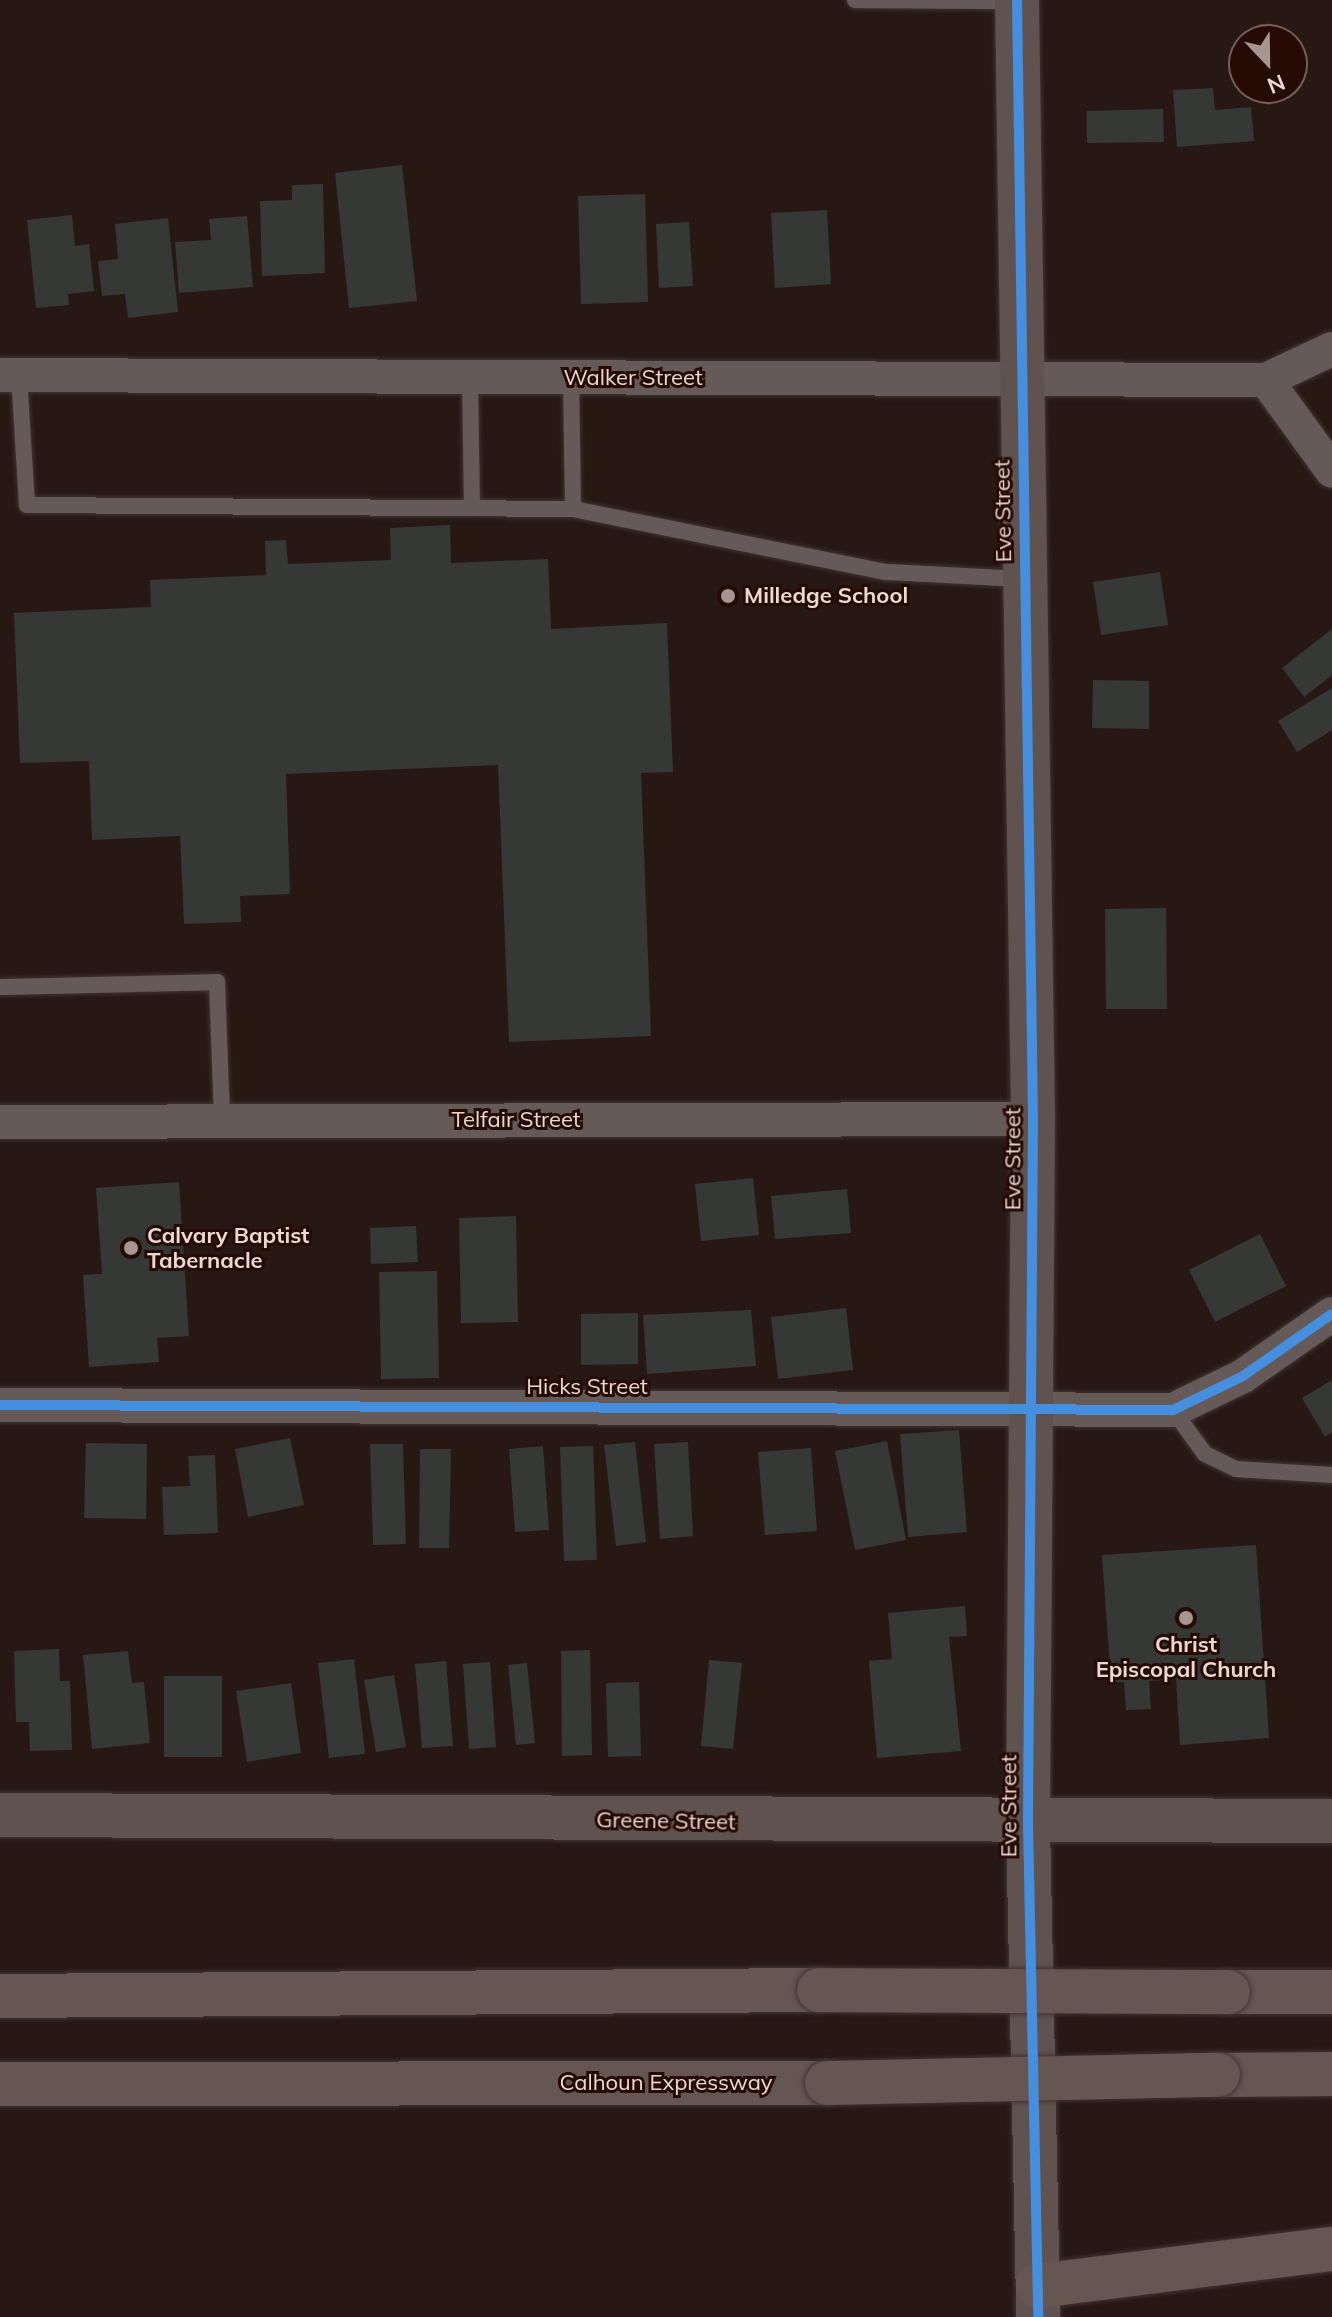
<!DOCTYPE html>
<html>
<head>
<meta charset="utf-8">
<style>
  body { margin:0 }
  #map { position:relative; width:1332px; height:2317px; overflow:hidden; background:#271814; font-family:Mulish,sans-serif }
  div>[style] { position:absolute }
  [style*='--x'] { left:calc(var(--x)*1px); top:calc(var(--y)*1px); width:calc(var(--w)*1px); rotate:calc(var(--a)*1deg) }
  .building>* { inset:0; background:#363836 }
  .roads { filter:drop-shadow(0 0 2px #413430) drop-shadow(0 0 2px #413430) }
  .lane>* { height:16px; margin:-8px; padding:0 8px; transform-origin:8px; border-radius:8px; background:#655a57 }
  .street>* { height:34px; margin:-17px; padding:0 17px; transform-origin:17px; border-radius:17px; background:#655a57 }
  .secondary>* { height:44px; margin:-22px; padding:0 22px; transform-origin:22px; border-radius:22px; background:#5f524f }
  .highway>* { height:44px; margin:-22px; padding:0 22px; transform-origin:22px; border-radius:22px; background:#655652 }
  .bridges { filter:drop-shadow(0 0 2px #413430) drop-shadow(0 0 2px #413430) }
  .highway-bridge>* { height:44px; margin:-22px; padding:0 22px; transform-origin:22px; border-radius:22px; background:#655652 }
  .cycleway>* { height:10px; margin:-5px; padding:0 5px; transform-origin:5px; border-radius:5px; background:#468fdf }
  .dots>* { width:22px; height:22px; translate:-50% -50%; box-sizing:border-box; border:4px solid #250b04; border-radius:50% }
  span { translate:-50% -50%; white-space:nowrap; text-align:center; line-height:1.15; -webkit-text-stroke:6px #250b04; paint-order:stroke }
  .street-label { font-size:22px; color:#ebd8d2 }
  .poi-label { font-size:22px; color:#ebd8d2; font-weight:700 }
  .left { translate:0 -50%; text-align:left }
  .north { position:absolute; left:1228px; top:24px; width:80px; height:80px; box-sizing:border-box; background:#250b04; border:2px solid #745d56; border-radius:50%; rotate:158deg; font-size:22px; font-weight:700; line-height:32px; text-align:center; color:#ebd8d2 }
  .north::after { content:''; display:block; margin:auto; width:28px; height:36px; background:#a69590; clip-path:polygon(50% 0,100% 100%,50% 72%,0 100%) }
</style>
</head>
<body>
<div id="map">
  <div class="building">
    <div style="clip-path:polygon(1213px 88px,1215px 110px,1251px 107px,1254px 141px,1177px 147px,1173px 90px)"></div>
    <div style="clip-path:polygon(1163px 109px,1164px 142px,1087px 143px,1087px 111px)"></div>
    <div style="clip-path:polygon(402px 165px,417px 301px,349px 308px,335px 173px)"></div>
    <div style="clip-path:polygon(323px 184px,325px 273px,262px 276px,260px 201px,292px 200px,292px 185px)"></div>
    <div style="clip-path:polygon(645px 194px,648px 302px,581px 304px,578px 196px)"></div>
    <div style="clip-path:polygon(827px 210px,831px 284px,775px 288px,771px 213px)"></div>
    <div style="clip-path:polygon(72px 215px,75px 246px,89px 244px,94px 291px,68px 294px,69px 305px,36px 308px,27px 220px)"></div>
    <div style="clip-path:polygon(247px 216px,253px 287px,179px 293px,175px 242px,211px 240px,209px 219px)"></div>
    <div style="clip-path:polygon(168px 218px,178px 312px,128px 318px,125px 294px,102px 296px,98px 261px,118px 259px,115px 224px)"></div>
    <div style="clip-path:polygon(689px 222px,693px 286px,659px 288px,656px 224px)"></div>
    <div style="clip-path:polygon(450px 525px,451px 563px,548px 559px,551px 629px,667px 623px,673px 772px,641px 773px,651px 1036px,509px 1042px,498px 765px,286px 774px,290px 894px,240px 896px,241px 922px,184px 924px,180px 836px,92px 840px,89px 761px,20px 763px,14px 613px,151px 607px,150px 580px,266px 575px,265px 541px,286px 540px,288px 564px,391px 560px,390px 528px)"></div>
    <div style="clip-path:polygon(1160px 572px,1168px 625px,1101px 635px,1093px 582px)"></div>
    <div style="clip-path:polygon(1332px 629px,1332px 675px,1304px 697px,1282px 668px)"></div>
    <div style="clip-path:polygon(1093px 680px,1149px 681px,1149px 729px,1092px 728px)"></div>
    <div style="clip-path:polygon(1332px 688px,1332px 730px,1297px 752px,1278px 721px)"></div>
    <div style="clip-path:polygon(1166px 908px,1167px 1009px,1106px 1009px,1105px 909px)"></div>
    <div style="clip-path:polygon(753px 1178px,759px 1235px,701px 1241px,695px 1184px)"></div>
    <div style="clip-path:polygon(179px 1182px,189px 1336px,157px 1338px,159px 1362px,89px 1367px,83px 1275px,102px 1274px,96px 1188px)"></div>
    <div style="clip-path:polygon(847px 1189px,851px 1233px,775px 1239px,771px 1196px)"></div>
    <div style="clip-path:polygon(516px 1216px,518px 1322px,461px 1323px,459px 1218px)"></div>
    <div style="clip-path:polygon(416px 1226px,418px 1262px,371px 1264px,370px 1228px)"></div>
    <div style="clip-path:polygon(1260px 1234px,1286px 1286px,1215px 1322px,1189px 1270px)"></div>
    <div style="clip-path:polygon(437px 1271px,439px 1378px,381px 1379px,379px 1272px)"></div>
    <div style="clip-path:polygon(846px 1308px,853px 1370px,778px 1379px,771px 1317px)"></div>
    <div style="clip-path:polygon(751px 1310px,756px 1366px,647px 1374px,643px 1315px)"></div>
    <div style="clip-path:polygon(638px 1313px,638px 1364px,581px 1365px,581px 1314px)"></div>
    <div style="clip-path:polygon(1332px 1380px,1332px 1432px,1325px 1437px,1302px 1398px)"></div>
    <div style="clip-path:polygon(959px 1430px,967px 1532px,908px 1537px,900px 1434px)"></div>
    <div style="clip-path:polygon(290px 1438px,304px 1505px,248px 1517px,235px 1449px)"></div>
    <div style="clip-path:polygon(887px 1441px,906px 1540px,855px 1550px,835px 1451px)"></div>
    <div style="clip-path:polygon(635px 1442px,646px 1542px,616px 1546px,604px 1445px)"></div>
    <div style="clip-path:polygon(688px 1442px,693px 1536px,660px 1539px,654px 1444px)"></div>
    <div style="clip-path:polygon(86px 1443px,147px 1444px,146px 1519px,84px 1518px)"></div>
    <div style="clip-path:polygon(370px 1444px,403px 1444px,406px 1544px,373px 1545px)"></div>
    <div style="clip-path:polygon(543px 1446px,549px 1530px,515px 1532px,509px 1449px)"></div>
    <div style="clip-path:polygon(593px 1446px,597px 1560px,564px 1561px,560px 1447px)"></div>
    <div style="clip-path:polygon(811px 1448px,817px 1531px,765px 1535px,758px 1452px)"></div>
    <div style="clip-path:polygon(420px 1449px,451px 1449px,449px 1548px,419px 1548px)"></div>
    <div style="clip-path:polygon(215px 1455px,218px 1533px,164px 1535px,162px 1487px,190px 1486px,188px 1456px)"></div>
    <div style="clip-path:polygon(1256px 1545px,1269px 1738px,1180px 1745px,1176px 1679px,1149px 1681px,1151px 1709px,1126px 1710px,1124px 1682px,1111px 1683px,1102px 1555px)"></div>
    <div style="clip-path:polygon(965px 1606px,967px 1636px,949px 1637px,961px 1751px,877px 1758px,869px 1661px,892px 1659px,888px 1613px)"></div>
    <div style="clip-path:polygon(59px 1649px,60px 1681px,70px 1681px,72px 1750px,30px 1751px,29px 1722px,16px 1722px,14px 1651px)"></div>
    <div style="clip-path:polygon(590px 1650px,592px 1755px,562px 1756px,561px 1651px)"></div>
    <div style="clip-path:polygon(128px 1651px,132px 1683px,144px 1682px,150px 1743px,92px 1749px,83px 1655px)"></div>
    <div style="clip-path:polygon(354px 1659px,365px 1754px,329px 1758px,318px 1663px)"></div>
    <div style="clip-path:polygon(709px 1660px,742px 1663px,733px 1749px,701px 1746px)"></div>
    <div style="clip-path:polygon(446px 1661px,453px 1746px,422px 1748px,415px 1664px)"></div>
    <div style="clip-path:polygon(490px 1662px,496px 1747px,469px 1749px,463px 1664px)"></div>
    <div style="clip-path:polygon(527px 1663px,535px 1743px,516px 1745px,508px 1665px)"></div>
    <div style="clip-path:polygon(394px 1675px,406px 1747px,376px 1752px,364px 1680px)"></div>
    <div style="clip-path:polygon(164px 1676px,222px 1676px,222px 1757px,164px 1757px)"></div>
    <div style="clip-path:polygon(639px 1682px,641px 1756px,608px 1757px,606px 1683px)"></div>
    <div style="clip-path:polygon(291px 1683px,301px 1753px,247px 1762px,236px 1691px)"></div>
  </div>
  <div class="roads">
    <div class="lane">
      <div style="--x:855;--y:0;--w:160;--a:0.4"></div>
      <div style="--x:19;--y:375;--w:130;--a:86.5"></div>
      <div style="--x:27;--y:505;--w:546;--a:0.42"></div>
      <div style="--x:573;--y:509;--w:319;--a:11.4"></div>
      <div style="--x:886;--y:572;--w:138;--a:2.9"></div>
      <div style="--x:470;--y:378;--w:130;--a:89.1"></div>
      <div style="--x:571;--y:378;--w:131;--a:89.1"></div>
      <div style="--x:0;--y:987;--w:217;--a:-1.3"></div>
      <div style="--x:217;--y:982;--w:139;--a:87.9"></div>
      <div style="--x:1173;--y:1410;--w:54;--a:54"></div>
      <div style="--x:1205;--y:1454;--w:34;--a:26"></div>
      <div style="--x:1236;--y:1469;--w:96;--a:3.6"></div>
    </div>
    <div class="street">
      <div style="--x:0;--y:375;--w:1266;--a:0.23"></div>
      <div style="--x:1266;--y:380;--w:73;--a:-25.2"></div>
      <div style="--x:1266;--y:380;--w:112;--a:54"></div>
      <div style="--x:0;--y:1122;--w:1033;--a:-0.17"></div>
      <div style="--x:0;--y:1405;--w:1173;--a:0.24"></div>
      <div style="--x:1173;--y:1410;--w:78;--a:-25.9"></div>
      <div style="--x:1243;--y:1376;--w:108;--a:-34.9"></div>
    </div>
    <div class="secondary">
      <div style="--x:1017;--y:0;--w:1119;--a:89.18"></div>
      <div style="--x:1033;--y:1119;--w:705;--a:90.41"></div>
      <div style="--x:1028;--y:1824;--w:493;--a:88.8"></div>
      <div style="--x:0;--y:1815;--w:1332;--a:0.26"></div>
    </div>
    <div class="highway">
      <div style="--x:1228;--y:1992;--w:104;--a:0"></div>
      <div style="--x:0;--y:1996;--w:819;--a:-0.42"></div>
      <div style="--x:1218;--y:2075;--w:114;--a:-0.5"></div>
      <div style="--x:0;--y:2084;--w:827;--a:-0.07"></div>
      <div style="--x:1038;--y:2286;--w:296;--a:-7.2"></div>
    </div>
  </div>
  <div class="bridges">
    <div class="highway-bridge">
      <div style="--x:819;--y:1990;--w:409;--a:0.3"></div>
      <div style="--x:827;--y:2083;--w:391;--a:-1.2"></div>
    </div>
  </div>
  <div class="cycleway">
    <div style="--x:1017;--y:0;--w:1119;--a:89.18"></div>
    <div style="--x:1033;--y:1119;--w:705;--a:90.41"></div>
    <div style="--x:1028;--y:1824;--w:493;--a:88.8"></div>
    <div style="--x:0;--y:1405;--w:1173;--a:0.24"></div>
    <div style="--x:1173;--y:1410;--w:78;--a:-25.9"></div>
    <div style="--x:1243;--y:1376;--w:108;--a:-34.9"></div>
  </div>
  <div class="dots">
    <div style="left:728px;top:596px;background:#a69590"></div>
    <div style="left:131px;top:1248px;background:#a69590"></div>
    <div style="left:1186px;top:1618px;background:#a69590"></div>
  </div>
  <div class="street-label">
    <span style="left:633px;top:378px">Walker Street</span>
    <span style="left:1003px;top:511px;rotate:-91deg">Eve Street</span>
    <span style="left:516px;top:1120px">Telfair Street</span>
    <span style="left:1013px;top:1159px;rotate:-90deg">Eve Street</span>
    <span style="left:587px;top:1387px">Hicks Street</span>
    <span style="left:1009px;top:1806px;rotate:-90deg">Eve Street</span>
    <span style="left:666px;top:1821px;rotate:1deg">Greene Street</span>
    <span style="left:666px;top:2083px">Calhoun Expressway</span>
  </div>
  <div class="poi-label">
    <span class="left" style="left:744px;top:596px">Milledge School</span>
    <span class="left" style="left:147px;top:1248px">Calvary Baptist<br>Tabernacle</span>
    <span style="left:1186px;top:1657px">Christ<br>Episcopal Church</span>
  </div>
  <div class="north">N</div>
</div>
</body>
</html>
